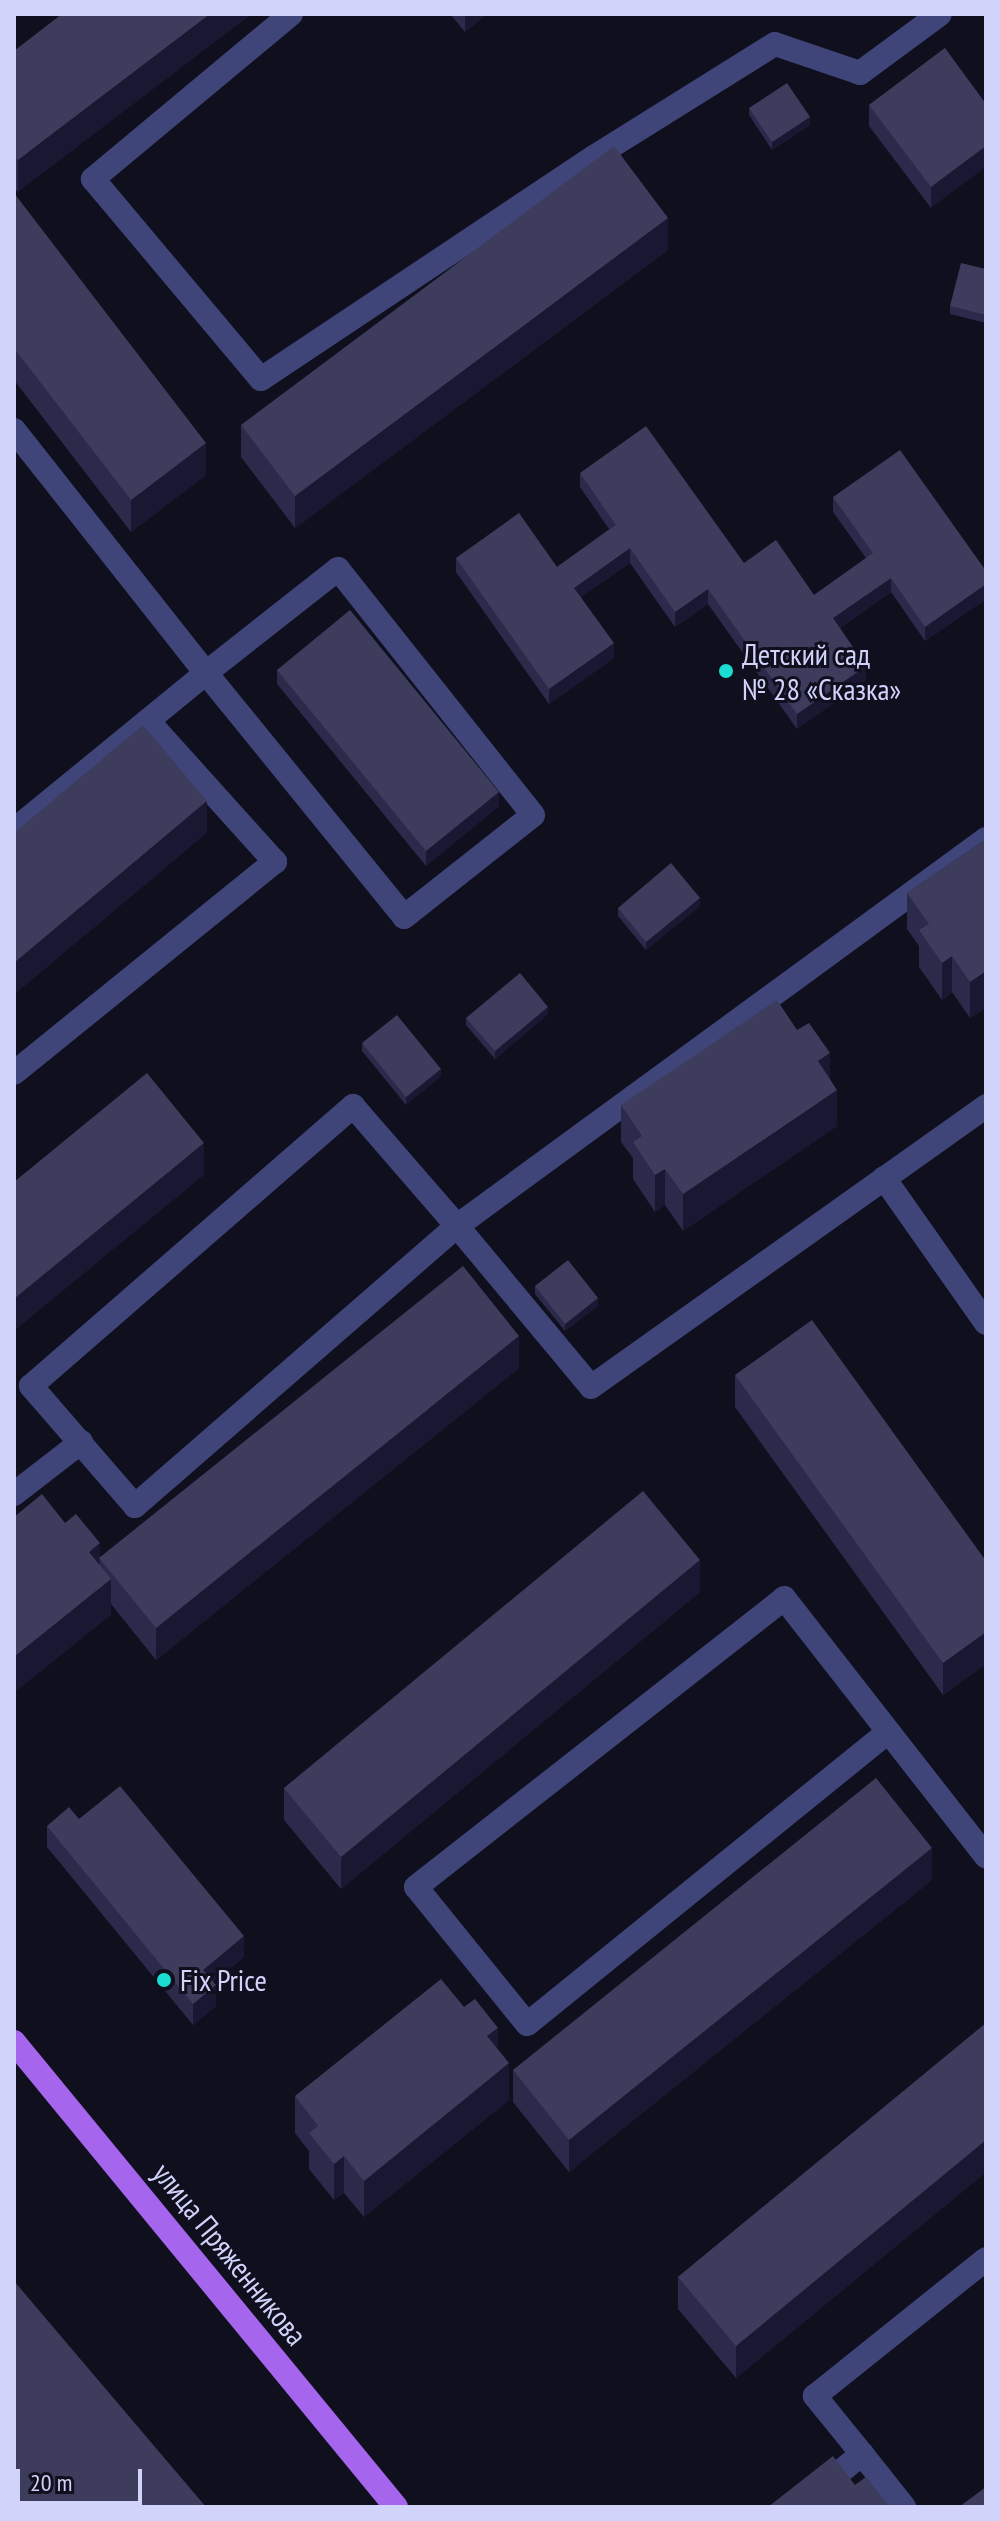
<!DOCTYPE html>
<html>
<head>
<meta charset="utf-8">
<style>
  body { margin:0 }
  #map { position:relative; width:1000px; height:2521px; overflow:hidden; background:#0f0f1e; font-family:"PT Sans Narrow",sans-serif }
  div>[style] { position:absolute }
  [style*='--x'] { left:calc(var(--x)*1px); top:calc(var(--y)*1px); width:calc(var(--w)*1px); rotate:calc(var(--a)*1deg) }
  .minor>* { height:24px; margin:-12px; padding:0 12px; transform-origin:12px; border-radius:12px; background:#3f4578 }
  .major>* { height:24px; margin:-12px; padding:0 12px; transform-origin:12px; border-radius:12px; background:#a665ed }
  .wall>* { inset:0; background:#2b2a4a }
  .shaded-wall>* { inset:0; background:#191731 }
  .building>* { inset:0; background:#3d3c5d }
  .dots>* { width:22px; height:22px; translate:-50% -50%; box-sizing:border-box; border:4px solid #0f0f1e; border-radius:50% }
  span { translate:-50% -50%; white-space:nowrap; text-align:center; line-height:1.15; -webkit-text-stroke:6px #0f0f1e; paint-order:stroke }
  .poi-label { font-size:30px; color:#d1d3fa }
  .left { translate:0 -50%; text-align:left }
  .street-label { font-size:30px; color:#d1d3fa }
  .frame { position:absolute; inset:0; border:16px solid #d1d3fa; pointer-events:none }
  .scale { position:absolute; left:16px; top:2469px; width:126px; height:36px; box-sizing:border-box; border:4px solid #d1d3fa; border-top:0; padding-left:10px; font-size:24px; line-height:28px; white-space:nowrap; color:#d1d3fa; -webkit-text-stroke:6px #0f0f1e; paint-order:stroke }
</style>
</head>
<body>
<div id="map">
  <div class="minor">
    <div style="--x:291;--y:14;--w:258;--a:140.2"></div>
    <div style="--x:93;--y:179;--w:261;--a:50"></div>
    <div style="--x:261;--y:379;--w:400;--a:-33.7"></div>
    <div style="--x:594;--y:157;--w:213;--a:-32"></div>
    <div style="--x:775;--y:44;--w:90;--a:18.8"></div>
    <div style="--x:860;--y:73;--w:99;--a:-36.4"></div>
    <div style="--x:14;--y:430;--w:310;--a:51.7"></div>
    <div style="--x:206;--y:673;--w:314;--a:50.9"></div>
    <div style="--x:404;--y:917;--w:164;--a:-38.3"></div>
    <div style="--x:533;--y:815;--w:314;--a:-128.4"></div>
    <div style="--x:338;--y:569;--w:168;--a:141.8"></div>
    <div style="--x:206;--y:673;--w:248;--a:140.7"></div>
    <div style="--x:986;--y:839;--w:655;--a:143.81"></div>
    <div style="--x:457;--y:1226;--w:209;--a:50.2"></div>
    <div style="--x:591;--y:1387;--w:485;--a:-35.4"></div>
    <div style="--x:14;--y:1073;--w:336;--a:-39"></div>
    <div style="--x:275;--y:862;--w:190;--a:-132"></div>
    <div style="--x:353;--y:1106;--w:159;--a:49.1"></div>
    <div style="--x:457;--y:1226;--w:427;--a:139"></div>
    <div style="--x:135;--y:1506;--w:159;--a:-130.9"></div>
    <div style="--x:31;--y:1386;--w:427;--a:-41"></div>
    <div style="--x:884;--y:1178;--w:177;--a:54.9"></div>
    <div style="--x:14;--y:1494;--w:85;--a:-37.8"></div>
    <div style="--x:888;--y:1732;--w:464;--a:141"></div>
    <div style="--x:527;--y:2024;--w:176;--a:-129"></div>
    <div style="--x:416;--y:1887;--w:468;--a:-38.1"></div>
    <div style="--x:784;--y:1598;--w:328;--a:52"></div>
    <div style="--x:862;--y:2454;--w:75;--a:-129"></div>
    <div style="--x:815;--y:2396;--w:219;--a:-38.7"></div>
    <div style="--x:797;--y:2507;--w:84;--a:-39.2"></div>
    <div style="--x:862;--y:2454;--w:68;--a:51.6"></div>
  </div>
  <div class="major">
    <div style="--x:14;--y:2042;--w:602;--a:50.6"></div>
  </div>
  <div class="wall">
    <div style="clip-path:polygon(62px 14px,18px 192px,14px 188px,14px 51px)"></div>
    <div style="clip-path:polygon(450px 14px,487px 14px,465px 32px)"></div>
    <div style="clip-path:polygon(945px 48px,931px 208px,869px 126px,869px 105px)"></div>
    <div style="clip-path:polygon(749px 108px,810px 125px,772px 150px,749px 115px)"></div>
    <div style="clip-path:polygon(14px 193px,206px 475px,131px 532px,14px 380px)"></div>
    <div style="clip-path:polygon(668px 250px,295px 528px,241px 457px,241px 425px)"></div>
    <div style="clip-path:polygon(986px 269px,986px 323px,950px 314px,950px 306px)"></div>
    <div style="clip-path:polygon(580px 473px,744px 563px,814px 595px,866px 558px,833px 512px,833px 497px,986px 571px,986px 599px,925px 641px,891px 592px,840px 628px,866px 680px,797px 729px,708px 604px,675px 627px,630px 563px,581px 597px,614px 658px,549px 704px,456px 572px,456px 558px,557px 567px,609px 529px,580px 487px)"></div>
    <div style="clip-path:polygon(277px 670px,499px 806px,426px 866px,277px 684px)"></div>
    <div style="clip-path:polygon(986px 839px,986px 1007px,970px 1018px,952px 992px,942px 1000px,919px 967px,919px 946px,907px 929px,907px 893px)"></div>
    <div style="clip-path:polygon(700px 906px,646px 950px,618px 916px,618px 908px)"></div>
    <div style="clip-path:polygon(548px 1014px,495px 1059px,466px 1025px,466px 1018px)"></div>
    <div style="clip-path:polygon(362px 1043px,441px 1076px,406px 1105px,362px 1051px)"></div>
    <div style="clip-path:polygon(830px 1079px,837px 1126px,683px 1231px,665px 1205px,655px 1212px,633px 1179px,633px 1158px,621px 1142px,621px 1105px)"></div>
    <div style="clip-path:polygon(986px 1190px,986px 1225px,985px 1223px,985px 1191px)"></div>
    <div style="clip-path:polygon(535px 1286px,598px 1306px,565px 1331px,535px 1294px)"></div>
    <div style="clip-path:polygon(519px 1368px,156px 1660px,111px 1604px,111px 1615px,65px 1523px,100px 1557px)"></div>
    <div style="clip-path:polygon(735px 1375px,986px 1561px,986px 1664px,943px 1695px,735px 1407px)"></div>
    <div style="clip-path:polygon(700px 1592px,341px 1889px,284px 1820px,284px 1788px)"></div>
    <div style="clip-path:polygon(79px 1819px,244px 1957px,213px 1982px,216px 2006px,193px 2025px,47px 1847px,47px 1826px)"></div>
    <div style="clip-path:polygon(932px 1880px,569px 2172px,513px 2102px,513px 2070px)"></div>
    <div style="clip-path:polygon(986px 2023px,986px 2172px,736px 2378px,678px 2309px,678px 2277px)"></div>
    <div style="clip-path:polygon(498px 2050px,509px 2100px,364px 2217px,344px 2193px,334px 2200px,309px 2169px,309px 2151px,295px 2133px,295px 2096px)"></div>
  </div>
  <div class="shaded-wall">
    <div style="clip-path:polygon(210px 14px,252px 14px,18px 192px,18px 160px)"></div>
    <div style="clip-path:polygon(465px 14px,487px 14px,465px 32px)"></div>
    <div style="clip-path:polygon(810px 117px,810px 125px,772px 150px,772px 142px)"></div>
    <div style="clip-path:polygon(986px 146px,986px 167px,931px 208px,931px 187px)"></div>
    <div style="clip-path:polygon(668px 218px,668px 250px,295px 528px,295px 496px)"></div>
    <div style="clip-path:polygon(206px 443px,206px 475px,131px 532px,131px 500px)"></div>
    <div style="clip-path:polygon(630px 548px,630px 563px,574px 602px,574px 588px)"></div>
    <div style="clip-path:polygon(891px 578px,891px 592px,833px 633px,833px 618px)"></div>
    <div style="clip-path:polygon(986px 584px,986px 599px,925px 641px,925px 627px)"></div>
    <div style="clip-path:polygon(708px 589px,708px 604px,675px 627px,675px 612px)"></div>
    <div style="clip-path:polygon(614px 643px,614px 658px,549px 704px,549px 689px)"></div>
    <div style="clip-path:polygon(866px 666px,866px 680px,797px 729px,797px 714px)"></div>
    <div style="clip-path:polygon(499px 792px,499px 806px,426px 866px,426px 851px)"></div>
    <div style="clip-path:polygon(207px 801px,207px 833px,14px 995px,14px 963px)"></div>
    <div style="clip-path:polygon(700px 898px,700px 906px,646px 950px,646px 942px)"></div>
    <div style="clip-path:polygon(952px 956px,952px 992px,942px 1000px,942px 963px)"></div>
    <div style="clip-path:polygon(986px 971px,986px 1007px,970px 1018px,970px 982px)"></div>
    <div style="clip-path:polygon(548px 1007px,548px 1014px,495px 1059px,495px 1051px)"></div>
    <div style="clip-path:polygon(830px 1053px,830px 1089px,818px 1061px)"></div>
    <div style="clip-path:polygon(441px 1069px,441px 1076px,406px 1105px,406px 1097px)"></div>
    <div style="clip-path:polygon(837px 1090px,837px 1126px,683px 1231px,683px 1194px)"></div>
    <div style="clip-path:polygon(204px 1143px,204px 1175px,14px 1331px,14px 1299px)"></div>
    <div style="clip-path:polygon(665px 1169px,665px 1205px,655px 1212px,655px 1175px)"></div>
    <div style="clip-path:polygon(598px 1298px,598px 1306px,565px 1331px,565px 1324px)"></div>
    <div style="clip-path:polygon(519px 1336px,519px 1368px,156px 1660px,156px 1628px)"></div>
    <div style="clip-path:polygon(100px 1543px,99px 1580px,89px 1552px)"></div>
    <div style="clip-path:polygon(700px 1560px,700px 1592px,341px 1889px,341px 1857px)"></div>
    <div style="clip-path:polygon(111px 1579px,111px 1615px,14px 1693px,14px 1657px)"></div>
    <div style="clip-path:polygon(986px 1632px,986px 1664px,943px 1695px,943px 1663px)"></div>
    <div style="clip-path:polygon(932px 1848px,932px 1880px,569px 2172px,569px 2140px)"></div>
    <div style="clip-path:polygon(244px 1936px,244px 1957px,203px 1990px,203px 1970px)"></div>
    <div style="clip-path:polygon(216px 1985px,216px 2006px,193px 2025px,193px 2004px)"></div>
    <div style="clip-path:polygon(498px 2028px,498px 2064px,487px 2036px)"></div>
    <div style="clip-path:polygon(509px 2063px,509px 2100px,364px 2217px,364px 2181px)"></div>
    <div style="clip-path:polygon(986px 2140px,986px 2172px,736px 2378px,736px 2346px)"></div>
    <div style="clip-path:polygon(344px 2156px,344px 2193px,334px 2200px,334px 2164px)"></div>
  </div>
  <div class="building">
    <div style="clip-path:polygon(62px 14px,210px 14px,18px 160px,14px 156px,14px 51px)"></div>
    <div style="clip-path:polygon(945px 48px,986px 104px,986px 146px,931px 187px,869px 105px)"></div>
    <div style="clip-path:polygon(787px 83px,810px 117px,772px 142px,749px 108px)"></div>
    <div style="clip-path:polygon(614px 146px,668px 218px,295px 496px,241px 425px)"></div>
    <div style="clip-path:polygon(14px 193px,206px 443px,131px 500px,14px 348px)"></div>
    <div style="clip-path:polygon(961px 263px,986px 269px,986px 315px,950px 306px)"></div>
    <div style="clip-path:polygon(646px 426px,744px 563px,776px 540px,814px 595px,873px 553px,833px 497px,900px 450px,986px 571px,986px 584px,925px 627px,891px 578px,833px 618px,866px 666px,797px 714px,708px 589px,675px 612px,630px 548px,574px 588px,614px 643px,549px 689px,456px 558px,519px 513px,557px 567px,616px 525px,580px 473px)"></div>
    <div style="clip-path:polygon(350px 610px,499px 792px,426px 851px,277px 670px)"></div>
    <div style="clip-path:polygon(143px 725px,207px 801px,14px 963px,14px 833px)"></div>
    <div style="clip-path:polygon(986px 839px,986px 971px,970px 982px,952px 956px,942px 963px,919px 930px,929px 924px,907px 893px)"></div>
    <div style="clip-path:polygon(671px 863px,700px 898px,646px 942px,618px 908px)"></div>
    <div style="clip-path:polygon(520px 973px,548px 1007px,495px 1051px,466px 1018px)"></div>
    <div style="clip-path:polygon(777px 1000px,797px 1030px,809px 1023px,830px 1053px,818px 1061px,837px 1090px,683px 1194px,665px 1169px,655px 1175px,633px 1142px,642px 1136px,621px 1105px)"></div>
    <div style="clip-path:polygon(397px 1015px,441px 1069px,406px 1097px,362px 1043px)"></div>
    <div style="clip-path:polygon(147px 1073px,204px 1143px,14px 1299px,14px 1182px)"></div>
    <div style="clip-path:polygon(568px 1260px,598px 1298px,565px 1324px,535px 1286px)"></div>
    <div style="clip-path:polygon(463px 1266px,519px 1336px,156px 1628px,99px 1558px)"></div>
    <div style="clip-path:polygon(812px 1320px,986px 1561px,986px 1632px,943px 1663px,735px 1375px)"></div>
    <div style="clip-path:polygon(643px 1491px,700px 1560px,341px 1857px,284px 1788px)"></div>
    <div style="clip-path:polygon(42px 1494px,65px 1523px,76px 1514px,100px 1543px,89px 1552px,111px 1579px,14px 1657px,14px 1517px)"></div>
    <div style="clip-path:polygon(876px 1778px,932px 1848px,569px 2140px,513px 2070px)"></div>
    <div style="clip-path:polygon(120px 1786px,244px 1936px,203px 1970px,216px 1985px,193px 2004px,47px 1826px,69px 1807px,79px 1819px)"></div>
    <div style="clip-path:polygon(441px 1979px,464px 2007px,475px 1999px,498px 2028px,487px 2036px,509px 2063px,364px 2181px,344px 2156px,334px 2164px,309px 2133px,318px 2126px,295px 2096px)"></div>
    <div style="clip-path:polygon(986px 2023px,986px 2140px,736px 2346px,678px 2277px)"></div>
    <div style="clip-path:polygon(14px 2281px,206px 2507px,14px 2507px)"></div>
    <div style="clip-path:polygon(833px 2456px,855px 2485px,866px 2477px,889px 2506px,888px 2507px,768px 2507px)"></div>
    <div style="clip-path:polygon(986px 2487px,986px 2507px,959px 2507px)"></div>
  </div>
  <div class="dots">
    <div style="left:726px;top:671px;background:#1adcd3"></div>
    <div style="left:164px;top:1980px;background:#1adcd3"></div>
  </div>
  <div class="poi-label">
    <span class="left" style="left:742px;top:671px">Детский сад<br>№ 28 «Сказка»</span>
    <span class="left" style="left:180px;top:1980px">Fix Price</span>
  </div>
  <div class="street-label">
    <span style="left:230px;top:2254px;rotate:51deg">улица Пряженникова</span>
  </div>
  <div class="frame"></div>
  <div class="scale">20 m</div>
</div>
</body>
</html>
